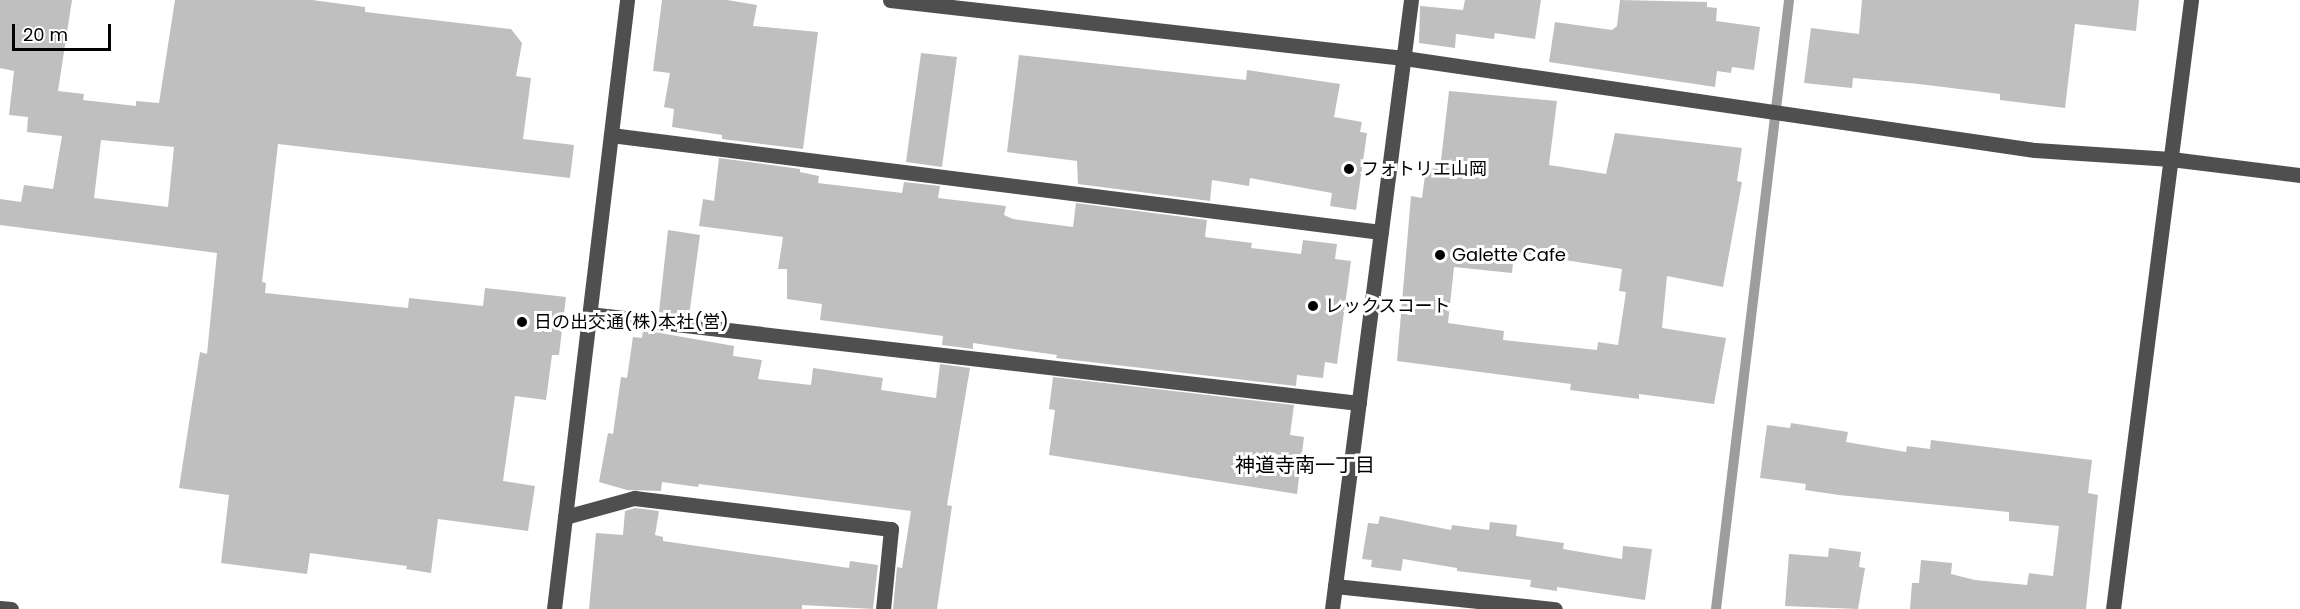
<!DOCTYPE html>
<html>
<head>
<meta charset="utf-8">
<style>
  body { margin:0 }
  #map { position:relative; width:2300px; height:609px; overflow:hidden; background:#fff; font-family:Poppins,"Noto Sans JP",sans-serif }
  div>[style] { position:absolute }
  [style*='--x'] { left:calc(var(--x)*1px); top:calc(var(--y)*1px); width:calc(var(--w)*1px); rotate:calc(var(--a)*1deg) }
  .stream>* { height:10px; margin:-5px; padding:0 5px; transform-origin:5px; border-radius:5px; background:#9d9d9d }
  .building>* { inset:0; background:#bfbfbf }
  .minor>* { height:15px; margin:-7.5px; padding:0 7.5px; transform-origin:7.5px; border-radius:7.5px; background:#4f4f4f }
  .dots>* { width:16px; height:16px; translate:-50% -50%; box-sizing:border-box; border:3px solid #fff; border-radius:50% }
  span { translate:-50% -50%; white-space:nowrap; text-align:center; line-height:1.15; -webkit-text-stroke:6px #fff; paint-order:stroke }
  .poi-label { font-size:18px; color:#000 }
  .left { translate:0 -50%; text-align:left }
  .neighbourhood-label { font-size:20px; color:#000 }
  .scale { position:absolute; left:12px; top:24px; width:99px; height:27px; box-sizing:border-box; border:3px solid #000; border-top:0; padding-left:8px; font-size:18px; line-height:21px; white-space:nowrap; color:#000; -webkit-text-stroke:4px #fff; paint-order:stroke }
</style>
</head>
<body>
<div id="map">
  <div class="stream">
    <div style="--x:1716;--y:609;--w:613;--a:-83.16"></div>
  </div>
  <div class="building">
    <div style="clip-path:polygon(evenodd,0 0,72px 0,58px 91px,84px 94px,83px 100px,136px 106px,136px 101px,159px 103px,175px 0,312px 0,365px 7px,365px 12px,511px 29px,522px 43px,516px 76px,531px 78px,523px 139px,574px 145px,570px 178px,278px 144px,262px 282px,266px 283px,265px 293px,408px 308px,409px 298px,483px 306px,485px 288px,566px 297px,559px 355px,552px 355px,546px 400px,515px 396px,503px 481px,535px 486px,528px 531px,438px 519px,431px 573px,406px 569px,407px 566px,310px 553px,307px 574px,221px 563px,229px 495px,179px 488px,200px 352px,207px 354px,217px 253px,0 225px,0 199px,21px 202px,24px 185px,53px 189px,62px 136px,27px 132px,28px 117px,9px 115px,14px 71px,0 68px,0 0,101px 140px,174px 147px,168px 207px,94px 198px,101px 140px)"></div>
    <div style="clip-path:polygon(662px 0,727px 0,757px 5px,753px 26px,818px 32px,803px 149px,722px 139px,722px 135px,672px 127px,674px 109px,664px 107px,670px 73px,653px 71px)"></div>
    <div style="clip-path:polygon(1465px 0,1541px 0,1535px 39px,1495px 33px,1494px 39px,1456px 34px,1455px 48px,1419px 43px,1420px 6px,1463px 10px)"></div>
    <div style="clip-path:polygon(1620px 0,1707px 2px,1707px 7px,1717px 8px,1716px 21px,1760px 27px,1754px 70px,1732px 67px,1731px 73px,1717px 71px,1715px 87px,1549px 62px,1555px 22px,1612px 30px,1617px 26px)"></div>
    <div style="clip-path:polygon(1862px 0,2139px 0,2136px 31px,2075px 24px,2065px 108px,2000px 100px,2000px 94px,1919px 84px,1853px 78px,1852px 88px,1804px 83px,1811px 28px,1859px 34px)"></div>
    <div style="clip-path:polygon(921px 53px,957px 57px,942px 167px,906px 162px)"></div>
    <div style="clip-path:polygon(1019px 55px,1246px 80px,1247px 70px,1340px 84px,1334px 117px,1362px 122px,1360px 132px,1367px 133px,1356px 210px,1330px 206px,1332px 193px,1250px 178px,1249px 186px,1212px 180px,1210px 201px,1078px 184px,1077px 161px,1007px 152px)"></div>
    <div style="clip-path:polygon(evenodd,1449px 91px,1557px 101px,1549px 165px,1606px 174px,1615px 133px,1742px 148px,1737px 181px,1742px 182px,1723px 287px,1667px 276px,1662px 328px,1726px 338px,1714px 404px,1639px 394px,1639px 399px,1570px 390px,1571px 384px,1397px 361px,1411px 196px,1422px 198px,1426px 168px,1440px 169px,1449px 91px,1514px 252px,1622px 269px,1619px 291px,1626px 292px,1618px 345px,1598px 342px,1597px 350px,1503px 340px,1504px 331px,1448px 323px,1454px 267px,1512px 273px,1514px 252px)"></div>
    <div style="clip-path:polygon(719px 158px,800px 169px,800px 172px,819px 176px,818px 183px,902px 193px,904px 182px,940px 186px,938px 198px,1006px 206px,1004px 215px,1013px 219px,1073px 227px,1076px 203px,1207px 220px,1205px 237px,1252px 243px,1251px 248px,1301px 254px,1303px 240px,1337px 244px,1335px 259px,1351px 261px,1337px 364px,1325px 362px,1323px 378px,1297px 375px,1296px 386px,1056px 358px,1057px 355px,973px 343px,973px 349px,942px 345px,943px 336px,820px 320px,822px 304px,787px 299px,787px 269px,778px 269px,783px 237px,699px 226px,703px 199px,714px 201px)"></div>
    <div style="clip-path:polygon(668px 230px,700px 235px,689px 316px,659px 312px)"></div>
    <div style="clip-path:polygon(643px 330px,734px 346px,733px 356px,762px 360px,758px 379px,811px 385px,813px 368px,883px 378px,881px 390px,936px 398px,940px 364px,970px 368px,947px 505px,952px 506px,937px 609px,893px 609px,897px 567px,902px 568px,911px 511px,699px 484px,698px 487px,662px 482px,661px 491px,627px 490px,599px 482px,608px 433px,613px 434px,621px 377px,627px 378px,633px 337px,642px 338px)"></div>
    <div style="clip-path:polygon(1053px 377px,1294px 405px,1290px 435px,1304px 437px,1297px 494px,1049px 455px,1055px 410px,1049px 409px)"></div>
    <div style="clip-path:polygon(1791px 423px,1848px 432px,1846px 442px,1906px 452px,1907px 446px,1930px 449px,1931px 440px,2092px 460px,2088px 493px,2098px 495px,2086px 609px,1910px 609px,1912px 583px,1919px 583px,1921px 560px,1952px 563px,1951px 574px,1975px 580px,2027px 585px,2029px 573px,2053px 576px,2059px 526px,2009px 521px,2009px 512px,1839px 495px,1805px 490px,1806px 484px,1760px 478px,1767px 425px,1790px 428px)"></div>
    <div style="clip-path:polygon(635px 508px,659px 511px,655px 535px,663px 537px,663px 541px,849px 568px,850px 561px,878px 565px,873px 609px,802px 605px,802px 609px,589px 609px,596px 533px,623px 535px,625px 511px)"></div>
    <div style="clip-path:polygon(1380px 516px,1451px 530px,1452px 525px,1489px 530px,1490px 522px,1517px 525px,1516px 536px,1564px 543px,1563px 549px,1622px 559px,1623px 546px,1652px 549px,1645px 600px,1557px 587px,1557px 591px,1530px 587px,1531px 580px,1457px 571px,1457px 568px,1403px 559px,1401px 571px,1371px 567px,1372px 560px,1362px 559px,1368px 523px,1378px 524px)"></div>
    <div style="clip-path:polygon(1829px 548px,1861px 552px,1859px 567px,1865px 568px,1858px 609px,1785px 606px,1789px 554px,1828px 557px)"></div>
  </div>
  <div class="minor">
    <div style="--x:890;--y:0;--w:517;--a:6.44"></div>
    <div style="--x:1404;--y:58;--w:638;--a:8.3"></div>
    <div style="--x:2035;--y:150;--w:136;--a:3.8"></div>
    <div style="--x:2171;--y:159;--w:130;--a:7.1"></div>
    <div style="--x:611;--y:135;--w:776;--a:7.18"></div>
    <div style="--x:589;--y:314;--w:775;--a:6.59"></div>
    <div style="--x:565;--y:517;--w:72;--a:-15.4"></div>
    <div style="--x:634;--y:498;--w:259;--a:6.9"></div>
    <div style="--x:891;--y:529;--w:80;--a:95.7"></div>
    <div style="--x:1335;--y:586;--w:221;--a:6"></div>
    <div style="--x:0;--y:608;--w:11;--a:5"></div>
    <div style="--x:554;--y:609;--w:613;--a:-83.16"></div>
    <div style="--x:1332;--y:609;--w:614;--a:-82.61"></div>
    <div style="--x:2113;--y:609;--w:614;--a:-82.7"></div>
  </div>
  <div class="dots">
    <div style="left:1349px;top:169px;background:#000"></div>
    <div style="left:1440px;top:255px;background:#000"></div>
    <div style="left:1313px;top:306px;background:#000"></div>
    <div style="left:522px;top:322px;background:#000"></div>
  </div>
  <div class="poi-label">
    <span class="left" style="left:1361px;top:169px">フォトリエ山岡</span>
    <span class="left" style="left:1452px;top:255px">Galette Cafe</span>
    <span class="left" style="left:1325px;top:306px">レックスコート</span>
    <span class="left" style="left:534px;top:322px">日の出交通(株)本社(営)</span>
  </div>
  <div class="neighbourhood-label">
    <span style="left:1305px;top:465px">神道寺南一丁目</span>
  </div>
  <div class="scale">20 m</div>
</div>
</body>
</html>
